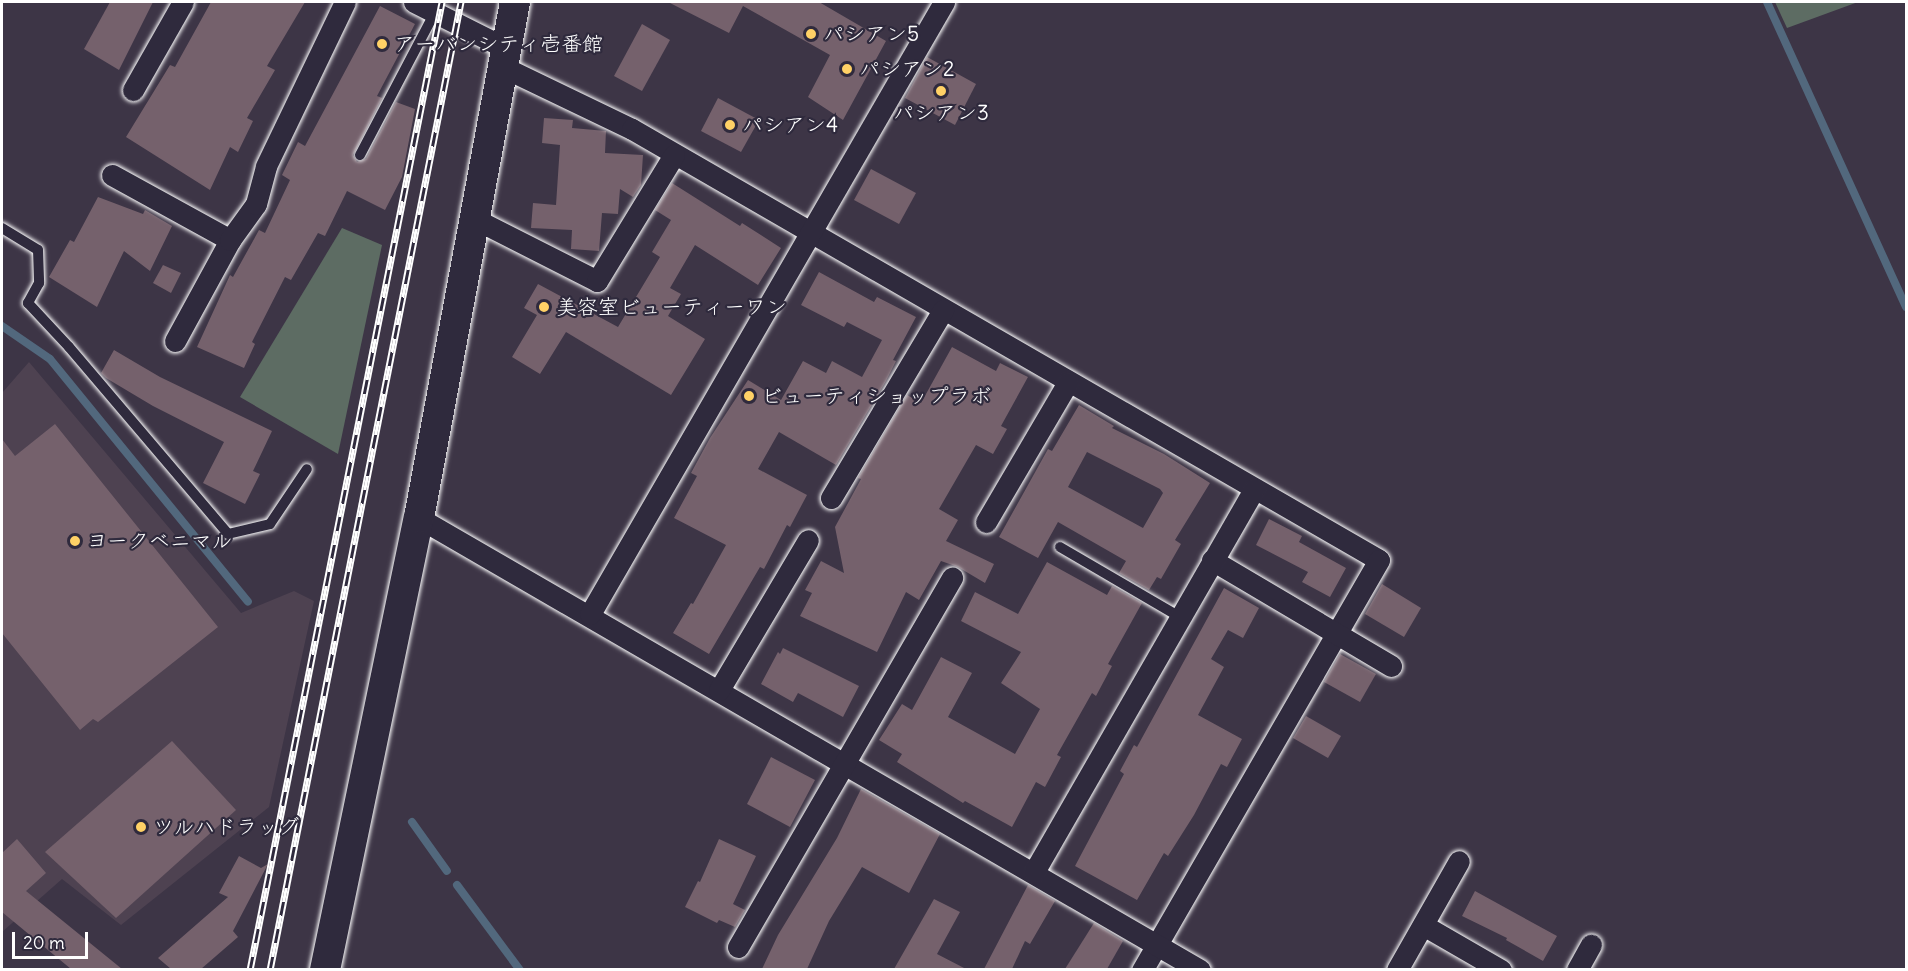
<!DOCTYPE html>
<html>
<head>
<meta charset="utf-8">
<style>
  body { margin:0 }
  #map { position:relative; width:1908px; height:971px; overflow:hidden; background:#3d3546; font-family:Delius,"Klee One",sans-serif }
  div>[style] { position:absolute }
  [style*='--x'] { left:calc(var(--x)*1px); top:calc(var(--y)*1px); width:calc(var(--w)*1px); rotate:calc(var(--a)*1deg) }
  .built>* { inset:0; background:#4e4251 }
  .green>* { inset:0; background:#5d6c63 }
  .stream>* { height:8px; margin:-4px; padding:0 4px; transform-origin:4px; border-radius:4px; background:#52687d }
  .building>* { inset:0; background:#75616c }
  .roads { filter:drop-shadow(0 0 2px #fff) drop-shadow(0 0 2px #fff) }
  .lane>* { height:10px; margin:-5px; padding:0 5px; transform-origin:5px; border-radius:5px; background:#2f2a3d }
  .street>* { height:21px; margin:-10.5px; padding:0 10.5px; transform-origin:10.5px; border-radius:10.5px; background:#2f2a3d }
  .secondary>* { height:30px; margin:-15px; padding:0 15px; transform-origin:15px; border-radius:15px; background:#2f2a3d }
  .rail>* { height:7px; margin-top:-3.5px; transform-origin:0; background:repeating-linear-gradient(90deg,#2f2a3d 0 14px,#fff 0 28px); box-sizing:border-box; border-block:2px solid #fff }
  .dots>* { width:16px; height:16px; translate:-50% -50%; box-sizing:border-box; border:3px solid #2f2a3d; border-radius:50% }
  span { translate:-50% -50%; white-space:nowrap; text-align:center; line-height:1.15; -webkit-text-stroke:4.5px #2f2a3d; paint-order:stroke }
  .poi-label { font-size:21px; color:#fff }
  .left { translate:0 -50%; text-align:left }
  .frame { position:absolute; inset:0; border:3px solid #fff; pointer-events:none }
  .scale { position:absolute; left:12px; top:932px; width:76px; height:27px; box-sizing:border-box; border:3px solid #fff; border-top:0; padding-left:8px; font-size:18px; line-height:21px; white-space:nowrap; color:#fff; -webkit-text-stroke:4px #2f2a3d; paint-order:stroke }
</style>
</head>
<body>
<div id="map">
  <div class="built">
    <div style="clip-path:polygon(29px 362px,241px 613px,294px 591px,314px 601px,269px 807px,121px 925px,62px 879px,2px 932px,2px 393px)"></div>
  </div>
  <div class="green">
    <div style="clip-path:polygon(1775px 2px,1858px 2px,1787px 28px)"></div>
    <div style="clip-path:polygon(342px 228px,382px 245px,338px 454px,240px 397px)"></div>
  </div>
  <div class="stream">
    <div style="--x:1767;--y:2;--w:335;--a:65.5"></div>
    <div style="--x:2;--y:326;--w:58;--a:34.5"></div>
    <div style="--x:50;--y:359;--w:313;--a:50.8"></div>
    <div style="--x:412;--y:822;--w:60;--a:54.5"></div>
    <div style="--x:457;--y:885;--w:106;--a:53.5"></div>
  </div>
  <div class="building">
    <div style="clip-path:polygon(110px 2px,153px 2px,119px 70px,84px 49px)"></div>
    <div style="clip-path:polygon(211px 2px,305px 2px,267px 66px,275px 70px,247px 118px,253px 121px,238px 152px,230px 147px,210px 190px,126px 137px,170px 65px,175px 67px)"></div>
    <div style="clip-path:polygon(668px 2px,819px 2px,886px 41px,843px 120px,808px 97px,830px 55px,743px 6px,729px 33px)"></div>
    <div style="clip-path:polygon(380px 6px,415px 24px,377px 96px,382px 98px,353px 155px,357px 162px,366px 159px,396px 102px,415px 109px,402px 177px,385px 210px,347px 191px,325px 236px,318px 233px,291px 280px,285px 277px,252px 342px,255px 344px,244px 368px,197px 347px,230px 275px,233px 277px,259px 230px,265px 233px,290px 180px,282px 175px,298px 142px,305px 146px)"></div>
    <div style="clip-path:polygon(642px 24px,670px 40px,642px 91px,614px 76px)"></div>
    <div style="clip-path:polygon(927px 57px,976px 84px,955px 125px,905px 98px)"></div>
    <div style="clip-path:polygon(718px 98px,759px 120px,741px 152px,701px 131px)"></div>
    <div style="clip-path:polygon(544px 118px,573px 120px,572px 128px,606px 131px,605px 153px,643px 155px,641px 185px,633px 197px,620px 189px,618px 214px,602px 213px,599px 251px,571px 249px,572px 230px,531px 228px,533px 203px,556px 205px,560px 145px,542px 143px)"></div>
    <div style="clip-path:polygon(871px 169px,916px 193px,899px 224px,854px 200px)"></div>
    <div style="clip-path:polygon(672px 183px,740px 226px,742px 223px,781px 248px,758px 285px,695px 245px,670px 288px,681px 294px,668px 316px,705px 339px,671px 395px,566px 332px,540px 374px,512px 357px,537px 315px,524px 308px,538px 284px,618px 327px,660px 257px,652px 252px,671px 220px,655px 210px)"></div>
    <div style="clip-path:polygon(98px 197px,143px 214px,145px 210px,172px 226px,150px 271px,124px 251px,97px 307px,49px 277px,70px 240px,74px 242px)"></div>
    <div style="clip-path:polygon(163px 265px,181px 273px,171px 293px,153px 283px)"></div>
    <div style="clip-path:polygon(819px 272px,874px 302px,877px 297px,916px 317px,893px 360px,896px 361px,886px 381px,836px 465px,779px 432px,758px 469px,807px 495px,790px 527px,787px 525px,764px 569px,760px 567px,709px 654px,673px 633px,691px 603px,693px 604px,726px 545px,674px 518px,697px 476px,691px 473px,710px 438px,748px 380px,781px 400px,803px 361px,826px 373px,832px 361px,862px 377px,882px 340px,847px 322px,844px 327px,801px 305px)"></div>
    <div style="clip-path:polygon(952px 347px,996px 371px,1000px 363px,1028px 377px,1001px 426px,1007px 429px,993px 454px,976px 445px,939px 509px,958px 520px,946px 541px,994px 564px,985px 583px,958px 567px,941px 561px,919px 600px,906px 592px,877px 652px,800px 616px,812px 593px,805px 590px,821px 561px,844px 573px,835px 527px,861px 479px,858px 478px,907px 395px,921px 403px)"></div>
    <div style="clip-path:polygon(114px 350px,160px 377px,272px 431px,253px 471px,260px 474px,245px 504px,203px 483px,224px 442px,153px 406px,106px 378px,101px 373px)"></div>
    <div style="clip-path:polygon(evenodd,1079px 405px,1114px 426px,1112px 428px,1164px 454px,1210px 483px,1175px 540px,1181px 544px,1161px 579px,1157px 577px,1149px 590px,1119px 573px,1126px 561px,1058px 522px,1038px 558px,999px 537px,1048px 449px,1052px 451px,1079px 405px,1087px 452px,1160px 489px,1163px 493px,1143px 528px,1068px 487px,1087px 452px)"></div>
    <div style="clip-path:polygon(55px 424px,218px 627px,98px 722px,93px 719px,80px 730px,2px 633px,2px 439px,15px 456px)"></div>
    <div style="clip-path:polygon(1269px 519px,1302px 536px,1299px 542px,1346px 568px,1330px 597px,1302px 582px,1308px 572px,1256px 545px)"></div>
    <div style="clip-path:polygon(1047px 562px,1107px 595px,1112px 586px,1142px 603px,1108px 664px,1112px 666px,1096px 696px,1092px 693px,1057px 755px,1061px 757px,1045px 787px,1036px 782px,1012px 827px,965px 801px,963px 803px,897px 762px,902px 754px,879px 740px,902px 704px,912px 710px,941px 657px,972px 673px,948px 717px,1015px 754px,1040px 709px,1001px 683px,1021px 652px,961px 621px,975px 592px,1018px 614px)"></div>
    <div style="clip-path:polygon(1382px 584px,1421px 608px,1404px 637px,1365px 614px)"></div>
    <div style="clip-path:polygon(1224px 588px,1259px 608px,1243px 638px,1228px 630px,1211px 659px,1224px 667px,1198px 715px,1242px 739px,1227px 767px,1221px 764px,1194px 815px,1168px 856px,1164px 853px,1137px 900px,1075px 866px,1124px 774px,1120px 771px,1134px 745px,1137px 747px)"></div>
    <div style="clip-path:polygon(783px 648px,859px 686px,843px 717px,798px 693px,793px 702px,761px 684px,778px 652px,780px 654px)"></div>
    <div style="clip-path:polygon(1340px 654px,1376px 674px,1360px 702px,1324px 682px)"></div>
    <div style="clip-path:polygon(1306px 716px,1341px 736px,1328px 758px,1293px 738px)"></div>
    <div style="clip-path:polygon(172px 741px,236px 810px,116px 918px,45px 852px)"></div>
    <div style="clip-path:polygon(771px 757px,815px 780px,790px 827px,747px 804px)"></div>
    <div style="clip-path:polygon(861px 789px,940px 834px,909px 893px,862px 867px,829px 921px,807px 969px,762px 969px,778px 935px,837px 838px)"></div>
    <div style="clip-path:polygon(17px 839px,46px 873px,26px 891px,122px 969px,71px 969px,2px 912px,2px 853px)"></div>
    <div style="clip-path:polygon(719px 839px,756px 856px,733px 904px,745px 910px,735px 927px,719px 920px,717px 923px,685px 907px,698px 881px,700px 882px)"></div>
    <div style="clip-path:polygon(239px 856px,261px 868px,268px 864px,233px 931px,238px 937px,201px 969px,171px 969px,158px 958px,228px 897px,219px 893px)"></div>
    <div style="clip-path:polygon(1028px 885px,1055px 901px,1030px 944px,1025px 941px,1012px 969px,984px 969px)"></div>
    <div style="clip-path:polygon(1475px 891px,1557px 936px,1543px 961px,1506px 940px,1507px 938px,1462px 916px)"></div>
    <div style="clip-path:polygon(934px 899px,960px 912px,937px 954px,966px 969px,894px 969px)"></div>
    <div style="clip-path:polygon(1094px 923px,1123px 941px,1107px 969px,1065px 969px)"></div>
  </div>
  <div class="roads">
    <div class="lane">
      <div style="--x:360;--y:155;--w:161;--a:-62.3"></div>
      <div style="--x:2;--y:228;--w:42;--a:31.4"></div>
      <div style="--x:38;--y:250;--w:33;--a:88"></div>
      <div style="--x:39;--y:283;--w:23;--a:119"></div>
      <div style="--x:28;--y:303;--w:60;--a:47"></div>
      <div style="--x:69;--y:347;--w:245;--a:49.6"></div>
      <div style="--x:228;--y:534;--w:43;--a:-13.4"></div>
      <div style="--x:270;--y:524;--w:66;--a:-56.1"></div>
      <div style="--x:1060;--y:547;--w:139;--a:30.3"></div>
    </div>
    <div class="street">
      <div style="--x:414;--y:2;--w:102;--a:26.8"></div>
      <div style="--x:501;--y:66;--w:145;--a:25.7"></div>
      <div style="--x:632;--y:129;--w:862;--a:29.98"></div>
      <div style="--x:1379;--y:560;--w:474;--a:120"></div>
      <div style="--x:133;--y:90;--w:101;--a:-60.4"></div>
      <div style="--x:112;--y:175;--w:135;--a:28.8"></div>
      <div style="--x:473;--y:218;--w:139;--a:26.9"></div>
      <div style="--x:597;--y:281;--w:148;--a:-58.6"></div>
      <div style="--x:175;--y:341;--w:115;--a:-61.4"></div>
      <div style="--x:230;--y:240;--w:44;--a:-54.2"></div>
      <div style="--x:256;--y:204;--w:39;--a:-75"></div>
      <div style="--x:266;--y:166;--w:182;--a:-64.3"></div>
      <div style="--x:831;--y:498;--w:219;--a:-59.2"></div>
      <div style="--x:419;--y:518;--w:902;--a:30.06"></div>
      <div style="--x:986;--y:522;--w:162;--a:-59.6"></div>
      <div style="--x:1212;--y:560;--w:208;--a:30.6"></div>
      <div style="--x:590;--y:614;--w:707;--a:-59.95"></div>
      <div style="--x:719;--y:690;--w:174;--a:-59.3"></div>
      <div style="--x:1034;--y:872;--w:442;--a:-60.1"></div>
      <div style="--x:1423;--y:925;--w:90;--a:30"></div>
      <div style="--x:738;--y:947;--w:427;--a:-59.9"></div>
      <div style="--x:1397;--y:970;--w:125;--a:-60.4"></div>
      <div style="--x:1577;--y:970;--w:29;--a:-61"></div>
    </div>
    <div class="secondary">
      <div style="--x:325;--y:970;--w:462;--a:-78.3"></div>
      <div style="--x:419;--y:518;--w:525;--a:-79.46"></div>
    </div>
  </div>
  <div class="rail">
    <div style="--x:250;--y:970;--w:987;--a:-78.78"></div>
    <div style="--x:270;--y:970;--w:987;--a:-78.84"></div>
  </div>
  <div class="dots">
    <div style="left:811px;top:34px;background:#ffd166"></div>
    <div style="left:382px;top:44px;background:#ffd166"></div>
    <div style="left:847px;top:69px;background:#ffd166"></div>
    <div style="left:941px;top:91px;background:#ffd166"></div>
    <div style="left:730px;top:125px;background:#ffd166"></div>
    <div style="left:544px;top:307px;background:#ffd166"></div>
    <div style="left:749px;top:396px;background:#ffd166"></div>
    <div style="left:75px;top:541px;background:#ffd166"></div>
    <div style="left:141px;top:827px;background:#ffd166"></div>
  </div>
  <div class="poi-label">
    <span class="left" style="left:823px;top:34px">パシアン5</span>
    <span class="left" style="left:394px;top:44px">アーバンシティ壱番館</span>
    <span class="left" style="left:859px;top:69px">パシアン2</span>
    <span style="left:941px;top:113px">パシアン3</span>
    <span class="left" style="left:742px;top:125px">パシアン4</span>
    <span class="left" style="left:556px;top:307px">美容室ビューティーワン</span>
    <span class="left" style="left:761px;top:396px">ビューティショップラボ</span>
    <span class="left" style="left:87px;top:541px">ヨークベニマル</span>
    <span class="left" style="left:153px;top:827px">ツルハドラッグ</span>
  </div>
  <div class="frame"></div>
  <div class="scale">20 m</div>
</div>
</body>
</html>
